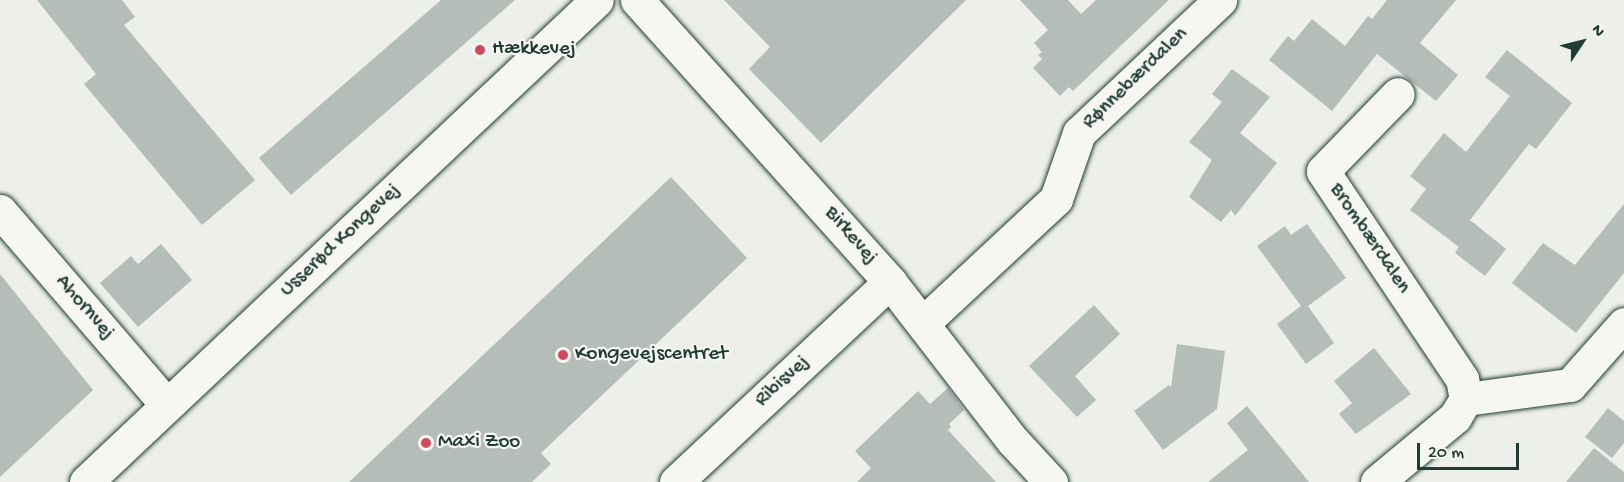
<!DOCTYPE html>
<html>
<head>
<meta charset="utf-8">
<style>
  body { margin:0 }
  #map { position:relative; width:1624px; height:482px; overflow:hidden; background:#edefea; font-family:"Gochi Hand",sans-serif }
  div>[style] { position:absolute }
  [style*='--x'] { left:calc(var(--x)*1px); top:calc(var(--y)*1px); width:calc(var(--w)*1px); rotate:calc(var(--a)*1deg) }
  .building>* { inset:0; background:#b4bdb8 }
  .roads { filter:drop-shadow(0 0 2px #1f3d34) drop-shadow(0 0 2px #1f3d34) }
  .minor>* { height:33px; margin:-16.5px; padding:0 16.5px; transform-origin:16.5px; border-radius:16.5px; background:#f6f6f2 }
  .secondary>* { height:33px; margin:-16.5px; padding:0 16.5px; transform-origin:16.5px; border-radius:16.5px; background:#f6f6f2 }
  .dots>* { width:16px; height:16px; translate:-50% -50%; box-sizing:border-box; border:3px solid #f6f6f2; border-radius:50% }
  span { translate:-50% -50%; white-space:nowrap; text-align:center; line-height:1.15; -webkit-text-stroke:4.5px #f6f6f2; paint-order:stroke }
  .poi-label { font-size:21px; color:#1f3d34 }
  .left { translate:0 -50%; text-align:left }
  .street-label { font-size:21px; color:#1f3d34 }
  .north { position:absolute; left:1552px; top:12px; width:60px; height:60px; -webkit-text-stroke:4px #f6f6f2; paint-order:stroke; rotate:55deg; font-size:16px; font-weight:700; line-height:24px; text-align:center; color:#1f3d34 }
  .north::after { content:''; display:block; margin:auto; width:21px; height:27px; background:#1f3d34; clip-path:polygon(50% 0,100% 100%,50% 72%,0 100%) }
  .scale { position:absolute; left:1417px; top:443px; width:102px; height:27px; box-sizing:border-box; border:3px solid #1f3d34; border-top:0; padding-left:8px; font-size:18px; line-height:21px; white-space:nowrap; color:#1f3d34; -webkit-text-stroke:4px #f6f6f2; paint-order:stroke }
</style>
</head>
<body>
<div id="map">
  <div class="building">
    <div style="clip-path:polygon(37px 0,122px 0,135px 17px,124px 25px,255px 180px,202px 225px,84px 84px,96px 74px)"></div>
    <div style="clip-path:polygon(441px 0,515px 0,291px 195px,259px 158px)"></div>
    <div style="clip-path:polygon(724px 0,966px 0,821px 143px,749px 69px,770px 47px)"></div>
    <div style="clip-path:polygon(1020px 0,1068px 0,1081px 14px,1096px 0,1169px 0,1073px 91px,1069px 87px,1060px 96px,1033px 68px,1042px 59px,1038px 55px,1042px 52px,1034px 43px,1048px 30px)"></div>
    <div style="clip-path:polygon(1387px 0,1456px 0,1420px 43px,1458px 75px,1436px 101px,1377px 54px,1332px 111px,1269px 60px,1288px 36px,1294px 41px,1312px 19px,1345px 46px,1368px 16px,1372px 19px)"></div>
    <div style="clip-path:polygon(1507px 50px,1572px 103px,1536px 149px,1529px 144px,1470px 220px,1506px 249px,1485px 276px,1455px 253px,1459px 247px,1410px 210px,1426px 189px,1410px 176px,1444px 133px,1466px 152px,1510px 96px,1485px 77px)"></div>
    <div style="clip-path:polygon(1232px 69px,1270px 97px,1240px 133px,1277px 163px,1235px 216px,1231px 210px,1221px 222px,1189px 197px,1212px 160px,1189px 142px,1222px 102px,1212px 94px)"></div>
    <div style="clip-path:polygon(671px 177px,747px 258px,541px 453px,551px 464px,532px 482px,349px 482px)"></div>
    <div style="clip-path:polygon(1624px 204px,1624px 273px,1576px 333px,1512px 283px,1543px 243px,1575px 265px)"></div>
    <div style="clip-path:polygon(1307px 224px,1346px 278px,1308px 306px,1334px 343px,1306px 364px,1277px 324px,1301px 306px,1257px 246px,1285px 226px,1291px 235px)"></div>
    <div style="clip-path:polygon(161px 244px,192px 280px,138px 327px,100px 283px,131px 256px,138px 264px)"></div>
    <div style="clip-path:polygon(0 274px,93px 390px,0 477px)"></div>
    <div style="clip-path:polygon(1094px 305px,1120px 334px,1075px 376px,1096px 400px,1077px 417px,1029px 366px)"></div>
    <div style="clip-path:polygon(1177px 344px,1225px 351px,1217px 409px,1163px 450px,1134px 411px,1169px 385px,1171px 387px)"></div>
    <div style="clip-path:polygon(1374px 348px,1411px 394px,1356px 434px,1339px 414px,1352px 403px,1334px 381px)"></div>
    <div style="clip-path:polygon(948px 388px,964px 410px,949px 424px,951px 427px,948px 430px,996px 482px,857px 482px,871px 468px,855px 451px,918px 391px,930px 404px)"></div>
    <div style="clip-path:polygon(1247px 406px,1309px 482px,1208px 482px,1248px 450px,1227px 423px)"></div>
    <div style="clip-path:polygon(1608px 408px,1624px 421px,1624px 443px,1612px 458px,1585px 437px)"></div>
    <div style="clip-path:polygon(1594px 448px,1624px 472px,1624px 482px,1566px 482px)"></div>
  </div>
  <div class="roads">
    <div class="minor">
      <div style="--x:637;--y:0;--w:379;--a:48.1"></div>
      <div style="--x:890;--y:282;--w:201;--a:52.3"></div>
      <div style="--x:1013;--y:441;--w:56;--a:47.2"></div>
      <div style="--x:0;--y:211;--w:256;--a:49.3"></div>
      <div style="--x:923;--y:323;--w:182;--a:-43"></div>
      <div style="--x:1056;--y:199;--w:70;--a:-70.8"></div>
      <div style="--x:1079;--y:133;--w:194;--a:-43.3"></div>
      <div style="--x:1466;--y:399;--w:105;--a:-7.7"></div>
      <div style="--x:1570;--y:385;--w:81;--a:-48.5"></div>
      <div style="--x:676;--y:482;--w:293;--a:-43.1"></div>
      <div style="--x:1377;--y:482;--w:102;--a:-39.8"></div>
      <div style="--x:1455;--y:417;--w:21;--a:-59"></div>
      <div style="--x:1466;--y:399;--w:20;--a:-101"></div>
      <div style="--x:1462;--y:379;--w:250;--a:-123.8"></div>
      <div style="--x:1323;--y:171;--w:107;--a:-45.8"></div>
    </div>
    <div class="secondary">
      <div style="--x:86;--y:482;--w:702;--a:-43.33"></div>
    </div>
  </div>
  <div class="dots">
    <div style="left:480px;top:50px;background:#d1495b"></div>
    <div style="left:563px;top:355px;background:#d1495b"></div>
    <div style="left:426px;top:443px;background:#d1495b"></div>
  </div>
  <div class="poi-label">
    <span class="left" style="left:492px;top:50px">Hækkevej</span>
    <span class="left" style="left:575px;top:355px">Kongevejscentret</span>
    <span class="left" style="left:438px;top:443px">Maxi Zoo</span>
  </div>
  <div class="street-label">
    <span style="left:1136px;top:79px;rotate:-44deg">Rønnebærdalen</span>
    <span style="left:850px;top:236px;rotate:49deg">Birkevej</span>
    <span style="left:1369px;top:239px;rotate:56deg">Brombærdalen</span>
    <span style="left:341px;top:241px;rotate:-43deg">Usserød Kongevej</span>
    <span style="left:84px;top:308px;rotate:49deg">Ahornvej</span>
    <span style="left:783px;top:382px;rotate:-43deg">Ribisvej</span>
  </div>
  <div class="north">N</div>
  <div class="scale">20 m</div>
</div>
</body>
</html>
